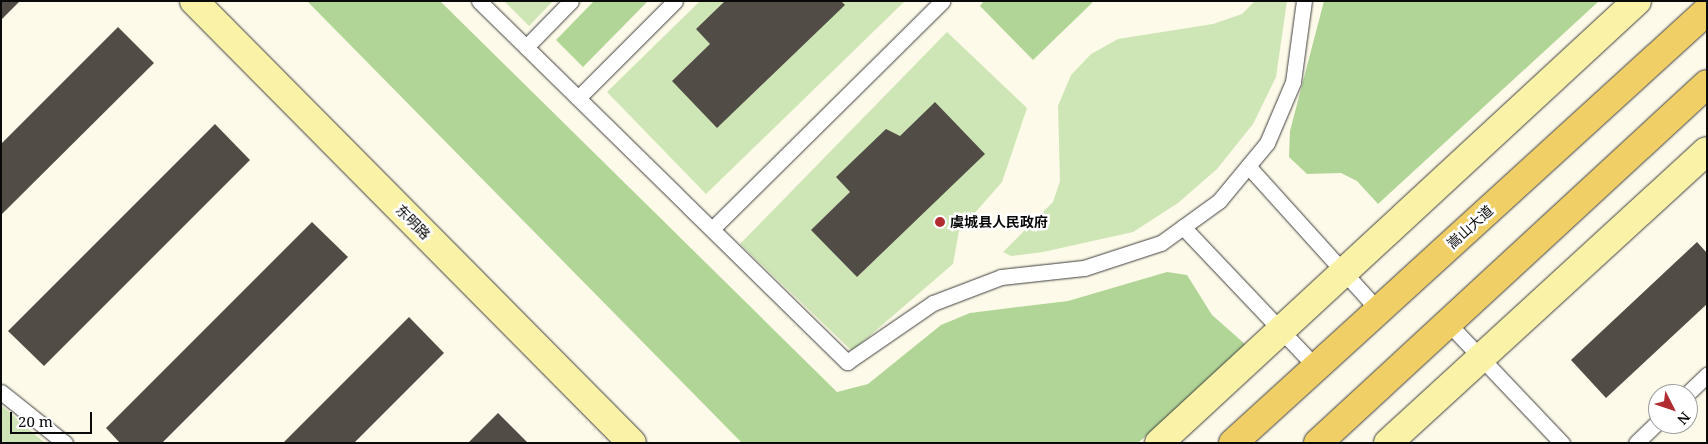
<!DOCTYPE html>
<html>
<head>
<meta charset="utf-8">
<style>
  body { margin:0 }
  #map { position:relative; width:1708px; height:444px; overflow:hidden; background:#fefae9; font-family:"Noto Serif","Noto Sans SC",serif }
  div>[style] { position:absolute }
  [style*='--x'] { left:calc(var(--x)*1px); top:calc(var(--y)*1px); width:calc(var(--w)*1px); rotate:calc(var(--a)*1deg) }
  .green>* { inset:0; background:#cee5b5 }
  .forest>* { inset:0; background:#b1d596 }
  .building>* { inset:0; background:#524c47 }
  .roads { filter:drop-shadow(0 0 1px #3d3d3d) drop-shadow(0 0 1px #3d3d3d) }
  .lane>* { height:15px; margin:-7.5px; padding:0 7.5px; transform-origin:7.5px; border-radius:7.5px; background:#fff }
  .secondary>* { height:28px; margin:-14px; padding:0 14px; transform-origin:14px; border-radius:14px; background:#faf2a7 }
  .primary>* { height:28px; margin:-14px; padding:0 14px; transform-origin:14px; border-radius:14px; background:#f0d066 }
  .dots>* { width:14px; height:14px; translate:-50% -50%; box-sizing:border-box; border:2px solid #fff; border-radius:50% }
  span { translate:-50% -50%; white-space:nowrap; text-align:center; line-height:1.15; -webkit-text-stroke:5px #fff; paint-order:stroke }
  .street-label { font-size:14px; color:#0a0a0a }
  .poi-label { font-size:14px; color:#0a0a0a; font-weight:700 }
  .left { translate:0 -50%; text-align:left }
  .frame { position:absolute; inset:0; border:2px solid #0a0a0a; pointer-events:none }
  .north { position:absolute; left:1648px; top:384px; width:50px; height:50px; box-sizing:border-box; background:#fff; border:1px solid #9d9d9d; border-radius:50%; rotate:131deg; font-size:14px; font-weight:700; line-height:20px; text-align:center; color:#0a0a0a }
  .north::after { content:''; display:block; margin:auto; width:18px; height:22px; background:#b12c31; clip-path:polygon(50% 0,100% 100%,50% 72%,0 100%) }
  .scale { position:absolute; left:10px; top:412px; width:82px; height:22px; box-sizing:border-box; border:2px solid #0a0a0a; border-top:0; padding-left:6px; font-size:15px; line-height:18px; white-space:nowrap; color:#0a0a0a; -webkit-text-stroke:4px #fff; paint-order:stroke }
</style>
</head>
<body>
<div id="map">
  <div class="green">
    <div style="clip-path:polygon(504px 1px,553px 1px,529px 26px)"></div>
    <div style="clip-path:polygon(700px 1px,905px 1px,706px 194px,607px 92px)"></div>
    <div style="clip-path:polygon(1255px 1px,1287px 1px,1276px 77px,1253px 124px,1217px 169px,1178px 203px,1133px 232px,1043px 252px,1011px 256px,1003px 252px,1053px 202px,1060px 181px,1058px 106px,1071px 75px,1091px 54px,1118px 39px,1213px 24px,1242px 14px)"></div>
    <div style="clip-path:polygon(947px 32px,1027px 108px,1002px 182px,959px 231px,953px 264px,852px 351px,740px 244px)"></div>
    <div style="clip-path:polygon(1px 405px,45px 443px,1px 443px)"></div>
  </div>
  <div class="forest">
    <div style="clip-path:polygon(307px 1px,440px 1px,837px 392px,868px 384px,941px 325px,970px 313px,1068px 301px,1167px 272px,1187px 275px,1212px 315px,1246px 345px,1138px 443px,742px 443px)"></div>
    <div style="clip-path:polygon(594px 1px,648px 1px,583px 67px,556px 40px)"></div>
    <div style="clip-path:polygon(984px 1px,1094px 1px,1033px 60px,980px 6px)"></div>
    <div style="clip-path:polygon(1324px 1px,1599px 1px,1378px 204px,1357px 181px,1341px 173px,1307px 174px,1289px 157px,1290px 131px)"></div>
  </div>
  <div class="building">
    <div style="clip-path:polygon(1px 1px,20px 1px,1px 20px)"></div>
    <div style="clip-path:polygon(725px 1px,841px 1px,845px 5px,717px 128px,672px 81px,710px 44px,696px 29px)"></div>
    <div style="clip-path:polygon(118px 27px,154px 63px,1px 215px,1px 144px)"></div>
    <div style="clip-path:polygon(935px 102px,985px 154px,857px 277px,811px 230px,850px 192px,836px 177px,886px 129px,900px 136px)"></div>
    <div style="clip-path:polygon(215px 124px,250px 160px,44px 366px,8px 331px)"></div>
    <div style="clip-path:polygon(312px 222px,348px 257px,162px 443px,120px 443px,106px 428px)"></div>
    <div style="clip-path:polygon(1697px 242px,1707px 253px,1707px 304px,1606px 398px,1571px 360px)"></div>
    <div style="clip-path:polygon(409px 317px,444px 353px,354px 443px,283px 443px)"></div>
    <div style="clip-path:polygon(498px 413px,528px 443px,468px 443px)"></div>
  </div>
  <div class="roads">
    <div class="lane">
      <div style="--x:479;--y:1;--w:516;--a:44.45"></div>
      <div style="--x:847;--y:362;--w:104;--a:-34.5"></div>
      <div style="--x:933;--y:303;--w:73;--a:-20.9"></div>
      <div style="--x:1001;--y:277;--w:83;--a:-6.2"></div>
      <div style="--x:1084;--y:268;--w:81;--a:-18"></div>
      <div style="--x:1161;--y:243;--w:72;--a:-35.9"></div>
      <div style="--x:1219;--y:201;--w:75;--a:-50.4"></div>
      <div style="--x:1267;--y:143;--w:66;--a:-66.9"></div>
      <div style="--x:1293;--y:82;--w:82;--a:-82.3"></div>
      <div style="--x:526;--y:47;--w:64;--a:-45.6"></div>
      <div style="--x:578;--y:98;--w:137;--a:-45"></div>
      <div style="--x:1248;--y:166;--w:194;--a:47.9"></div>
      <div style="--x:1183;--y:227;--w:193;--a:46.5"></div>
      <div style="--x:712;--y:229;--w:324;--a:-44.7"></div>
      <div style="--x:1448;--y:323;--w:166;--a:46.5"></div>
      <div style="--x:1;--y:392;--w:82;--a:38.6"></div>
      <div style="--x:1687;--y:394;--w:28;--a:-44"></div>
      <div style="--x:1636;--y:443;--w:30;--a:-44"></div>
    </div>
    <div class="secondary">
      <div style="--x:194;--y:1;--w:622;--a:45.26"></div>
      <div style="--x:1159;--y:443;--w:651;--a:-42.76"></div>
      <div style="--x:1388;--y:443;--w:432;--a:-42.5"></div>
    </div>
    <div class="primary">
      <div style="--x:1233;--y:443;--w:641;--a:-42.35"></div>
      <div style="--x:1318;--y:443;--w:529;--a:-42.7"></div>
    </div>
  </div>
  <div class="dots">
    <div style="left:940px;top:222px;background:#b12c31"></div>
  </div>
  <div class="street-label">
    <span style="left:413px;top:222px;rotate:45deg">东明路</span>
    <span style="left:1470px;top:227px;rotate:-42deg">嵩山大道</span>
  </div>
  <div class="poi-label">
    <span class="left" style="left:950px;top:222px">虞城县人民政府</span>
  </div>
  <div class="frame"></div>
  <div class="north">N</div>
  <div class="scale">20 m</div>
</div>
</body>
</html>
